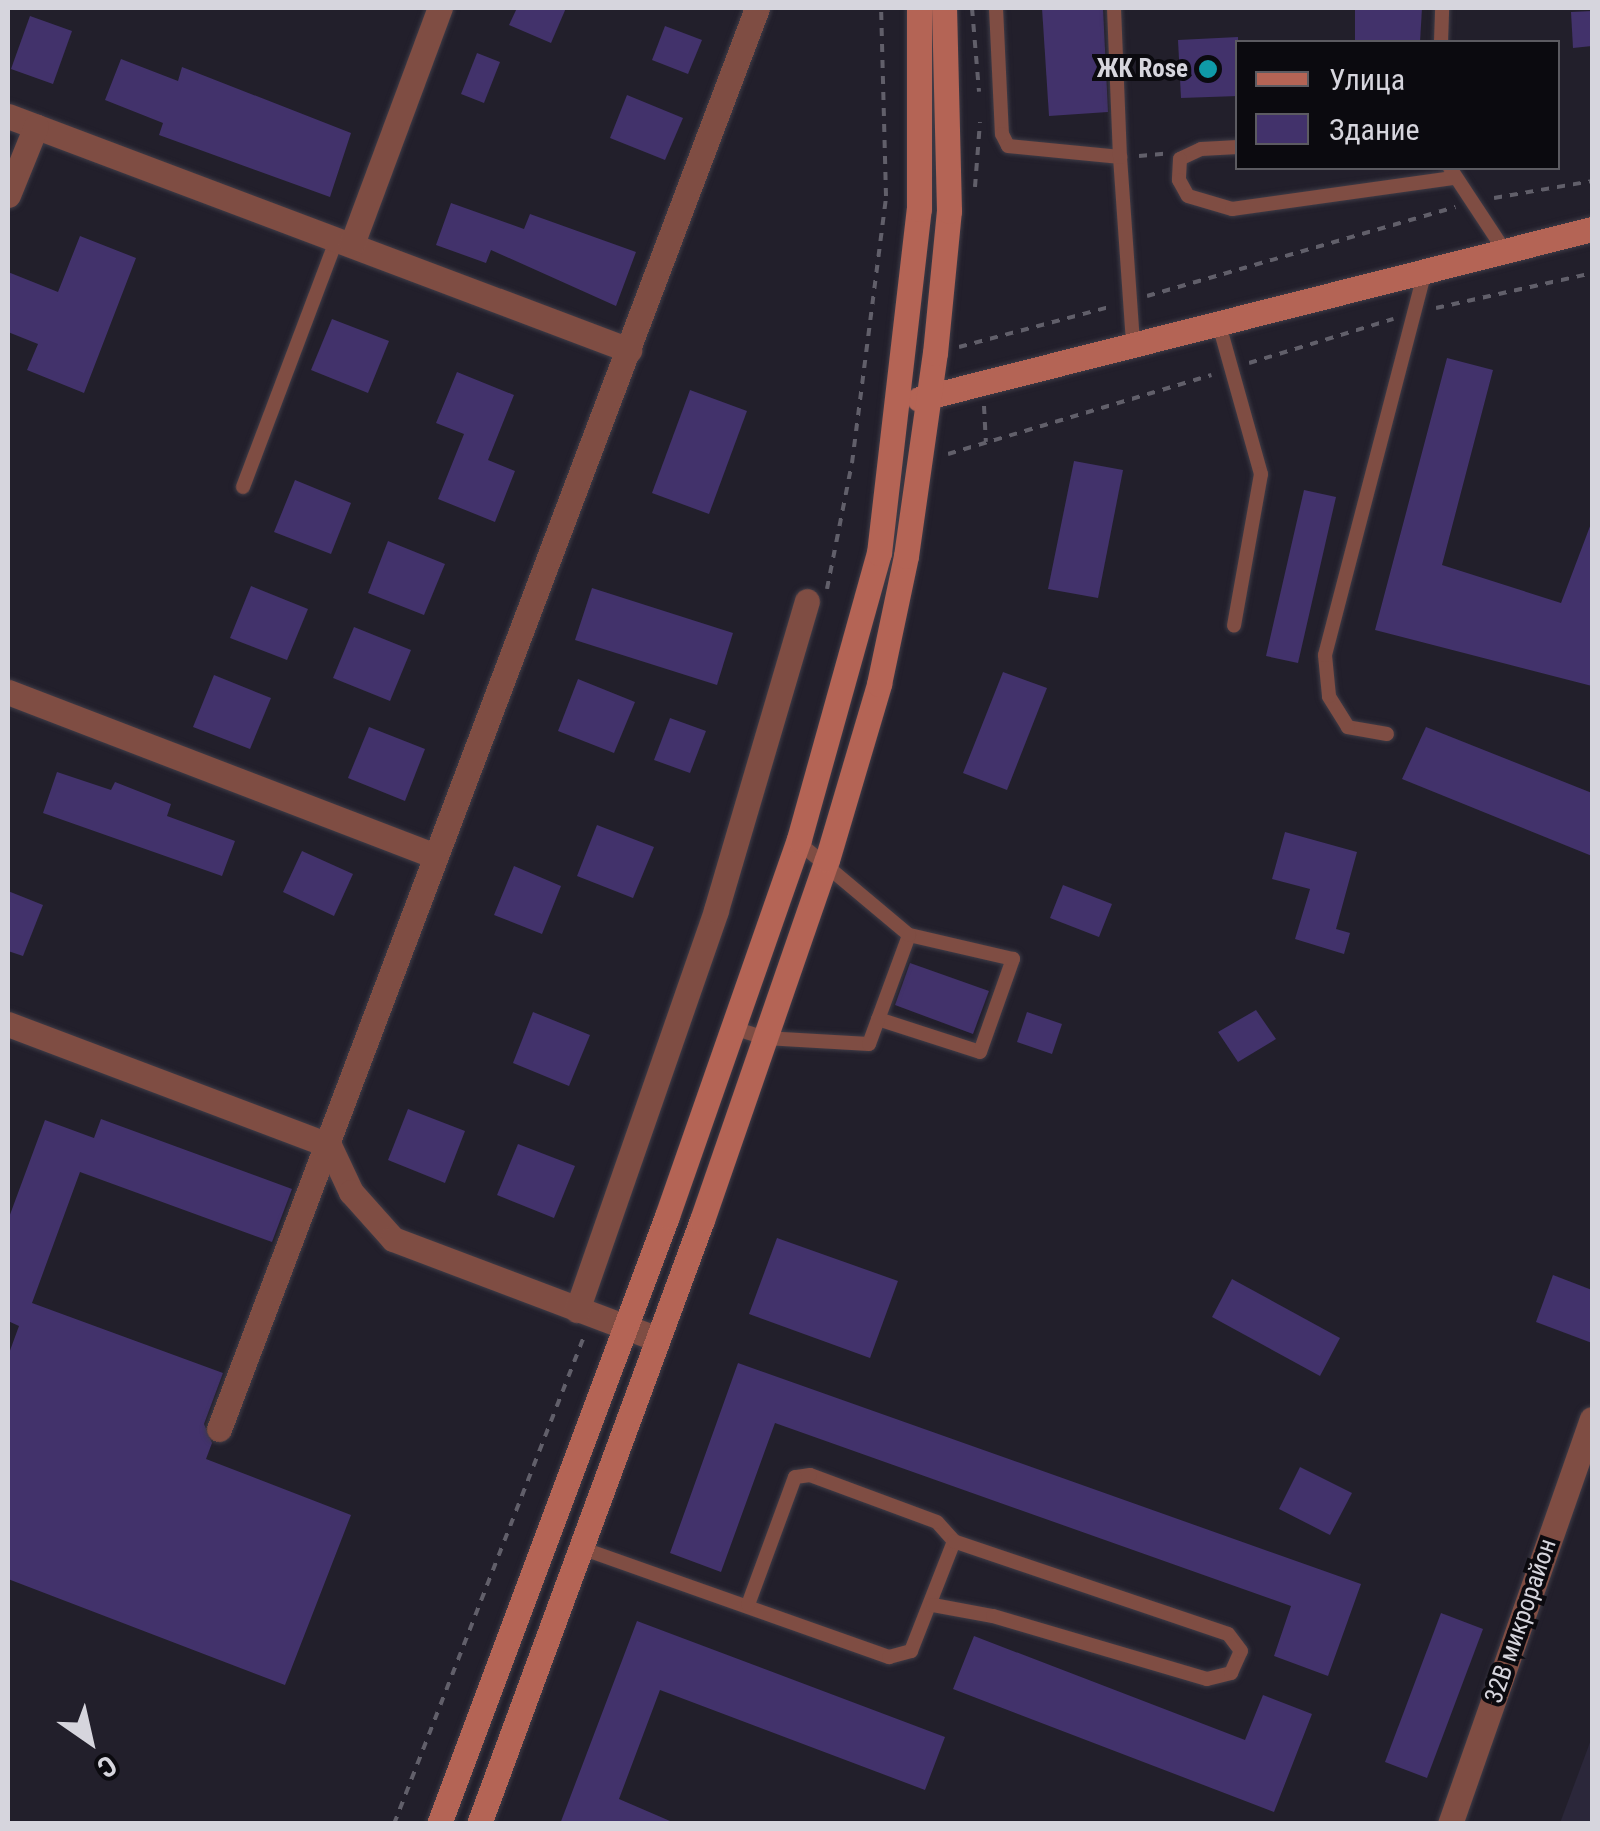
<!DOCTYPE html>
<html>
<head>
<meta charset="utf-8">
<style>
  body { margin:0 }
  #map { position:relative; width:1600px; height:1831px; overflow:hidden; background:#221f2b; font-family:"Roboto Condensed",sans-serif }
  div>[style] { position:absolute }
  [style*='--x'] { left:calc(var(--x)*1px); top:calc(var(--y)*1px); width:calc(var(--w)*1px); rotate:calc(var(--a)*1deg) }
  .built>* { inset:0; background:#2b273a }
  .building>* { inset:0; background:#42326b }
  .path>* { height:4px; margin-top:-2px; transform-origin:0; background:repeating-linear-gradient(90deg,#615f6a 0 8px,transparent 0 16px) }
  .roads { filter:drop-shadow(0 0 2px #3f3c47) drop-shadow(0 0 2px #3f3c47) }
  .lane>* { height:14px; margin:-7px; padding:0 7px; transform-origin:7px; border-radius:7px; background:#7f4d43 }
  .street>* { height:25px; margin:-12.5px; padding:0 12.5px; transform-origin:12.5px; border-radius:12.5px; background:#7f4d43 }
  .secondary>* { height:25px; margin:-12.5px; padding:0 12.5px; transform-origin:12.5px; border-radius:12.5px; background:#b46455 }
  .dots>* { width:28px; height:28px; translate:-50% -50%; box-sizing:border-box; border:5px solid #0b0a0f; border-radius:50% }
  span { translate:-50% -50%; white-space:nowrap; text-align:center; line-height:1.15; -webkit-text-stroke:8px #0b0a0f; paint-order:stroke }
  .poi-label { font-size:25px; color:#d6d5dd; font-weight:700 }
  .right { translate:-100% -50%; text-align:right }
  .street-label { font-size:25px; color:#d6d5dd }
  .frame { position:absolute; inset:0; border:10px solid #d6d5dd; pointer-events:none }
  .legend { position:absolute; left:1235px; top:40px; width:325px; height:130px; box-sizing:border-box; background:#0b0a0f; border:2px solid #5c5b61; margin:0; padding:12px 18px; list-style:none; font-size:30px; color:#d6d5dd }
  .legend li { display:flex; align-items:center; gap:20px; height:50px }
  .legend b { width:50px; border:2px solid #5c5b61 }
  .north { position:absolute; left:40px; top:1691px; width:100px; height:100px; -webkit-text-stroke:8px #0b0a0f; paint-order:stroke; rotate:146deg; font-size:28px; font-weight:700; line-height:40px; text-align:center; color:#d6d5dd }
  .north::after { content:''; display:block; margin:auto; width:35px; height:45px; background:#d6d5dd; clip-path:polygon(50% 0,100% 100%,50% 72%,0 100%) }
</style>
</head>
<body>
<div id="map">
  <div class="built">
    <div style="clip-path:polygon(1592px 1737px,1592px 1823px,1560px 1823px)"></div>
  </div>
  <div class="building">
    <div style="clip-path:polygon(517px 8px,566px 8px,551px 43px,509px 25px)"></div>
    <div style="clip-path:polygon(1042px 8px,1103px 8px,1108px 112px,1049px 116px)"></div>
    <div style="clip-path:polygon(1355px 8px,1422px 8px,1420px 42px,1355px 42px)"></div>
    <div style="clip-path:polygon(1592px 11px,1592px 46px,1573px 48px,1571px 12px)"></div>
    <div style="clip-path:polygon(30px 16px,72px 31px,53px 84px,11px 69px)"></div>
    <div style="clip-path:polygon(665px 26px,702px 40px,688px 74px,652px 60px)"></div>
    <div style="clip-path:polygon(1238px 37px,1238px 96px,1181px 98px,1178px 40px)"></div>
    <div style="clip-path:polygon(477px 53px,500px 62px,484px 103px,461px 94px)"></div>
    <div style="clip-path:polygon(121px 59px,178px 81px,182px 67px,351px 133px,330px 197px,159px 135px,163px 123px,105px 100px)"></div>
    <div style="clip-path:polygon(627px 95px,683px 118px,665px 160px,610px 138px)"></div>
    <div style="clip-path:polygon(451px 203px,524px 229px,530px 214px,636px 252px,616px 306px,491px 250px,486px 263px,436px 245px)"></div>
    <div style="clip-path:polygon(80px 236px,136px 258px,84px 393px,27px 370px,38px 344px,8px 332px,8px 272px,58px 292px)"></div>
    <div style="clip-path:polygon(332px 319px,389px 341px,368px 393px,311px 370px)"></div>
    <div style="clip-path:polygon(1447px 358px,1493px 370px,1442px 565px,1561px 603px,1592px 521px,1592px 686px,1375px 630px)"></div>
    <div style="clip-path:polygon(457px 372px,514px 395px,488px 460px,515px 471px,495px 522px,438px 499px,464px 434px,436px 423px)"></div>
    <div style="clip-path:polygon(690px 390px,747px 411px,709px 514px,652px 493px)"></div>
    <div style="clip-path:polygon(1074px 461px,1123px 470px,1098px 598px,1048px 589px)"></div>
    <div style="clip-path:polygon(295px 480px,351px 503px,331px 554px,274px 532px)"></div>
    <div style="clip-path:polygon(1304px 490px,1336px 497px,1298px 663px,1266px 656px)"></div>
    <div style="clip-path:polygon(388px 541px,445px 564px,424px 615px,368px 593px)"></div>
    <div style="clip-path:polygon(251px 586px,308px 609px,287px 660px,230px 638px)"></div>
    <div style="clip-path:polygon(592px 588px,733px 633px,717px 685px,575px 640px)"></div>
    <div style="clip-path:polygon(354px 627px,411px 650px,390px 701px,333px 678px)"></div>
    <div style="clip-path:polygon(1003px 672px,1047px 688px,1007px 790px,963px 773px)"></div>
    <div style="clip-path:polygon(214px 675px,271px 698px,250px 749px,193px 727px)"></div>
    <div style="clip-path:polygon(578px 679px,635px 702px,614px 753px,558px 731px)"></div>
    <div style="clip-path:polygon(670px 718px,706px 731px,690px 773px,654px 760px)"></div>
    <div style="clip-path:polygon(369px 727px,425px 749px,405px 801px,348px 778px)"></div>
    <div style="clip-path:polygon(1426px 727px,1592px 793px,1592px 856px,1402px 779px)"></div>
    <div style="clip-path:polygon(57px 772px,111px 790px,115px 782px,171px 804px,167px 816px,235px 841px,222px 876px,43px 813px)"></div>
    <div style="clip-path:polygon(597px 825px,654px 847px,633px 898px,577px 876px)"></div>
    <div style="clip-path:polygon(1285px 832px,1357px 852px,1336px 929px,1350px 933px,1344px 954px,1295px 939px,1310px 889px,1272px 879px)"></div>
    <div style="clip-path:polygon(302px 851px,353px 874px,334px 916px,283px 892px)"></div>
    <div style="clip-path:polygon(514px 866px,561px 886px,542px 934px,494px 915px)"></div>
    <div style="clip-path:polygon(1063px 885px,1112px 904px,1099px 937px,1050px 918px)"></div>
    <div style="clip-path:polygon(8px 891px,43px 905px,23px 956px,8px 951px)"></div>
    <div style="clip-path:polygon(910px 963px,989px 991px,973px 1034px,895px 1005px)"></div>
    <div style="clip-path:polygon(1256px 1010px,1276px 1039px,1238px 1062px,1218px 1032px)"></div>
    <div style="clip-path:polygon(533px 1012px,590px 1035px,569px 1086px,513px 1063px)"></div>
    <div style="clip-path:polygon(1027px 1012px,1062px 1024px,1052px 1054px,1017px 1042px)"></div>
    <div style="clip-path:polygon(408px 1109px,465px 1131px,445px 1183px,388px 1160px)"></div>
    <div style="clip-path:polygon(101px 1119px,292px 1189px,272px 1242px,80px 1172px,32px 1303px,223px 1373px,204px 1424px,212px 1443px,206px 1459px,351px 1515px,285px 1685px,8px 1579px,8px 1356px,19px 1326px,8px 1321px,8px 1220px,45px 1120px,94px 1138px)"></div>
    <div style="clip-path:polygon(518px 1144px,575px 1166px,554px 1218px,497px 1195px)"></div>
    <div style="clip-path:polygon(777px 1238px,898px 1281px,870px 1358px,749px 1314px)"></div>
    <div style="clip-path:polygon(1553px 1275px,1592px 1290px,1592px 1343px,1536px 1322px)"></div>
    <div style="clip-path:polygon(1232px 1279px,1340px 1338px,1320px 1376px,1212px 1317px)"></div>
    <div style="clip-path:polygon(738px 1363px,1361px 1584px,1328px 1676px,1274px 1656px,1291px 1606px,775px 1423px,721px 1572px,670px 1553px)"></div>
    <div style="clip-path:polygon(1300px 1467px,1352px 1493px,1330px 1535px,1279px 1509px)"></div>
    <div style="clip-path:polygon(1441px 1613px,1483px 1629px,1427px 1778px,1385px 1762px)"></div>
    <div style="clip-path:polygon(637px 1621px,945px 1737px,925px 1790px,660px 1690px,619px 1799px,677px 1824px,560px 1824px)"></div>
    <div style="clip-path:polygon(974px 1636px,1245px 1740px,1263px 1695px,1312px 1714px,1274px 1812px,953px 1689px)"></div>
  </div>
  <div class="path">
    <div style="--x:972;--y:8;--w:84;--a:85.2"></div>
    <div style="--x:1139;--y:156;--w:25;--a:-5"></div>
    <div style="--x:975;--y:187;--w:65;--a:-85.6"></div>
    <div style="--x:1494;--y:198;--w:99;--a:-9.8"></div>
    <div style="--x:1147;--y:296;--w:321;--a:-16.1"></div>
    <div style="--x:1436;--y:308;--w:160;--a:-12.6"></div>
    <div style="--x:959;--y:347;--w:155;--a:-14.9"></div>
    <div style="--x:1249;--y:363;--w:151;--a:-17"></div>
    <div style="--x:984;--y:406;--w:36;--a:87"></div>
    <div style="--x:948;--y:454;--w:275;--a:-16.7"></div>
    <div style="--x:827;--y:589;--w:128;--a:-78.8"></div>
    <div style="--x:852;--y:463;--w:269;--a:-82.7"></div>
    <div style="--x:886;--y:196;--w:188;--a:-91.5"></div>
    <div style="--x:394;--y:1824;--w:521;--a:-68.71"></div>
  </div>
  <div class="roads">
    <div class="lane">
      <div style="--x:996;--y:8;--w:126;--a:87.3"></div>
      <div style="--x:1002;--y:134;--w:13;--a:63"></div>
      <div style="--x:1008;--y:146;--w:113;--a:5.6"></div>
      <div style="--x:1120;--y:157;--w:185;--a:86"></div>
      <div style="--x:1114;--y:8;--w:149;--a:87.7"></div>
      <div style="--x:1441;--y:42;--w:34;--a:-88"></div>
      <div style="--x:1238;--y:147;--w:37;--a:177"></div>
      <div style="--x:1201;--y:149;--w:23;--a:155"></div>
      <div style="--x:1180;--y:159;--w:21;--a:93"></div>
      <div style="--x:1179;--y:180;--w:18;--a:61"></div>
      <div style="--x:1188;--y:196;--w:46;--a:16.5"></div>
      <div style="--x:1232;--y:209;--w:223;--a:-8"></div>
      <div style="--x:1450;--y:168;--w:95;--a:56.6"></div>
      <div style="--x:1218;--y:321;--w:159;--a:74.3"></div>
      <div style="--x:1261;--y:474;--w:154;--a:100.1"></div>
      <div style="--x:243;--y:487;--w:266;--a:-69.3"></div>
      <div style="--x:1387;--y:734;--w:40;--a:-170"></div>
      <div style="--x:1348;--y:727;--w:36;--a:-122"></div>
      <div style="--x:1329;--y:696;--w:41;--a:-95.6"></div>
      <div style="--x:1325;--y:655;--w:398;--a:-75.4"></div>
      <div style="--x:878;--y:1019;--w:107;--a:17.9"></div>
      <div style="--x:980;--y:1052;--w:99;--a:-70.5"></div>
      <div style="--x:1013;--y:959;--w:107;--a:-167"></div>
      <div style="--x:733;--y:1028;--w:34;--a:17"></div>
      <div style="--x:765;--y:1038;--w:104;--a:3.3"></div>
      <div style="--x:869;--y:1044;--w:116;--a:-69.8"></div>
      <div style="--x:909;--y:935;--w:145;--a:-140"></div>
      <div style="--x:581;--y:1548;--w:327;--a:19.5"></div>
      <div style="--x:889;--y:1657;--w:23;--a:-15"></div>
      <div style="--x:911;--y:1651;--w:118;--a:-68.6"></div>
      <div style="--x:954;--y:1541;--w:25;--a:-132"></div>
      <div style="--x:937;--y:1522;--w:135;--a:-159.7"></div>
      <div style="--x:810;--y:1475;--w:15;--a:172"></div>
      <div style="--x:795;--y:1477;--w:136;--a:110.2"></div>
      <div style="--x:933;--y:1605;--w:61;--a:10.4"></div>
      <div style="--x:993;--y:1616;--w:223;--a:16.4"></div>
      <div style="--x:1207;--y:1679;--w:25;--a:-14"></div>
      <div style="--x:1231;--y:1673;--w:24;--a:-66"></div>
      <div style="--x:1241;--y:1651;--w:21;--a:-127"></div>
      <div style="--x:1228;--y:1634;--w:289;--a:-161.3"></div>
    </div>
    <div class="street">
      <div style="--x:8;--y:116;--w:664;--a:20.65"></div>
      <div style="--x:8;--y:195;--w:74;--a:-67.9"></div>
      <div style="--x:352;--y:244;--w:252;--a:-69.6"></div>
      <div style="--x:8;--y:692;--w:457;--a:21"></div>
      <div style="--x:8;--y:1024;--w:343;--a:20.7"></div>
      <div style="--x:329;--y:1145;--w:52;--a:64.9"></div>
      <div style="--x:351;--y:1192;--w:63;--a:48.2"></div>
      <div style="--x:393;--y:1239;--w:283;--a:20.7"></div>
      <div style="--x:577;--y:1310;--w:423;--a:-70.8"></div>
      <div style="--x:716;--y:910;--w:322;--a:-73.6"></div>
      <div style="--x:219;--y:1429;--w:1519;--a:-69.26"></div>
      <div style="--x:1450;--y:1824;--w:429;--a:-70.7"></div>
    </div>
    <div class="secondary">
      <div style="--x:919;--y:399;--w:694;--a:-14.18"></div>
      <div style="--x:439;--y:1824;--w:649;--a:-69.44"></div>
      <div style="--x:667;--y:1216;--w:399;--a:-70.7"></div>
      <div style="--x:799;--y:839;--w:297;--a:-74.4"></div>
      <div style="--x:879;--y:553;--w:346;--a:-83.4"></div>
      <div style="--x:919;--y:209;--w:201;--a:-90"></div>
      <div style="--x:479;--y:1824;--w:644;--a:-69.74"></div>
      <div style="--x:702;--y:1220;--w:381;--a:-70.9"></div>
      <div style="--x:827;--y:860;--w:184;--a:-73.5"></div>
      <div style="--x:879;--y:684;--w:131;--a:-78.1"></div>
      <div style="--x:906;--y:556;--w:205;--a:-81.9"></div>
      <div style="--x:935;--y:353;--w:143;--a:-84.4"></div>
      <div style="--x:949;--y:211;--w:203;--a:-91.4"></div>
    </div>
  </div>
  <div class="dots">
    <div style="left:1208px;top:69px;background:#0f9aa8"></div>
  </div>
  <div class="poi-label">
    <span class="right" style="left:1188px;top:69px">ЖК Rose</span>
  </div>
  <div class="street-label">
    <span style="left:1521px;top:1621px;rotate:-71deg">32В микрорайон</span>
  </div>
  <div class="frame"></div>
  <ul class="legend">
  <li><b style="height:12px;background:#b46455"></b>Улица</li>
  <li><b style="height:28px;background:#42326b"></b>Здание</li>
  </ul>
  <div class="north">С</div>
</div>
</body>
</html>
